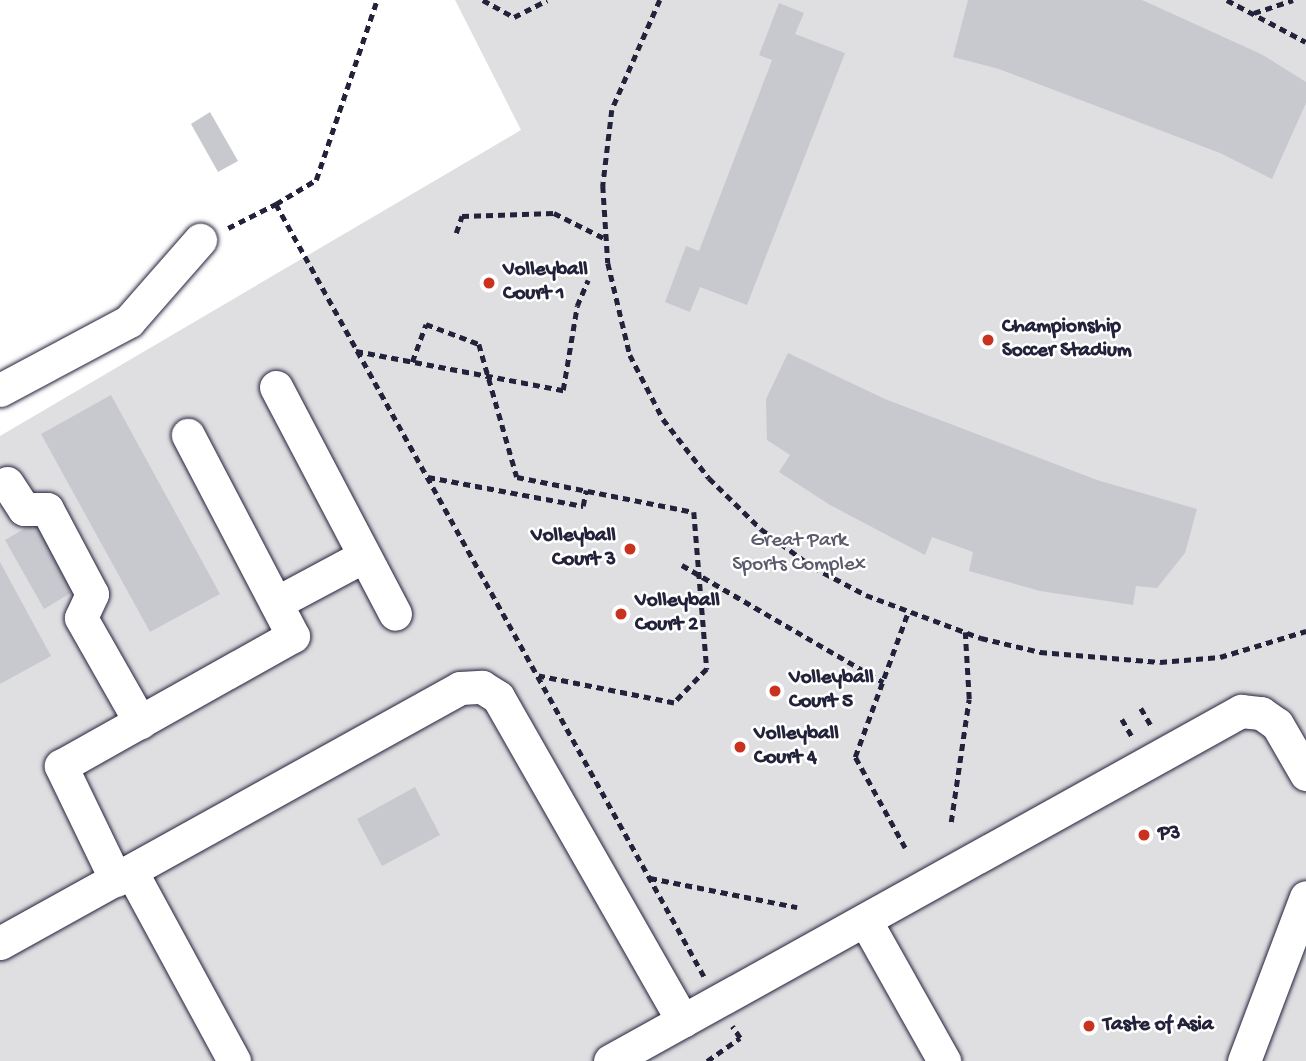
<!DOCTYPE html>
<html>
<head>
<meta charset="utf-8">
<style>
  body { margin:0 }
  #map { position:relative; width:1306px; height:1061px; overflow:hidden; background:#fff; font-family:"Gochi Hand",sans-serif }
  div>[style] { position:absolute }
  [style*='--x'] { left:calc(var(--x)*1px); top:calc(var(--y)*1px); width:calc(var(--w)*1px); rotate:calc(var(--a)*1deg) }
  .green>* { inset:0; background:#dfdfe2 }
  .building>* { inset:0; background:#c8c8cf }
  .path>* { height:4.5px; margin-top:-2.25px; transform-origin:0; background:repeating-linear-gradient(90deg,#22223b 0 7px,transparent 0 12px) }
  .roads { filter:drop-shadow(0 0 2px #22223b) drop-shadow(0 0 2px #22223b) }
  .minor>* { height:33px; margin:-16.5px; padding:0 16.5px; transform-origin:16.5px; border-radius:16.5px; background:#fff }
  .dots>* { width:19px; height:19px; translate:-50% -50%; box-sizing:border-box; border:4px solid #fff; border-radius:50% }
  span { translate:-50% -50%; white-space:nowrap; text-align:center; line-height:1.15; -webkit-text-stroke:5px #fff; paint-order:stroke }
  .poi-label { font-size:21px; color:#22223b; font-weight:700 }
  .left { translate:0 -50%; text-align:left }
  .right { translate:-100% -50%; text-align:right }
  .park-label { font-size:21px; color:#5b5b6d }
</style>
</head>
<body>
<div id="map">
  <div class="green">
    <div style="clip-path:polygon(455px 0,1306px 0,1306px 1061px,0 1061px,0 436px,521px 130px)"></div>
  </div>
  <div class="building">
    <div style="clip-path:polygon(968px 0,1142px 0,1261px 54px,1306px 82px,1306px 103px,1272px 179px,1220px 153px,999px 69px,953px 57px)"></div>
    <div style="clip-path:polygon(779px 3px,804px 13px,795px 34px,845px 53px,747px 305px,700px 287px,690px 312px,665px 302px,686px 246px,699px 251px,772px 60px,759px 55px)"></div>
    <div style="clip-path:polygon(210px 112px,238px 161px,218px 172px,191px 124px)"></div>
    <div style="clip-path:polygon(788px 353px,885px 399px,1097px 480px,1197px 509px,1185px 553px,1157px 588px,1136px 586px,1133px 605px,1040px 591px,969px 571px,973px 552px,932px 537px,925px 555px,830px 505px,779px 472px,790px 455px,767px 440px,766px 399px)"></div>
    <div style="clip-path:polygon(111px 395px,220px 594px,150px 632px,41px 434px)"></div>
    <div style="clip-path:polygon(46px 516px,86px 584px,44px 609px,5px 540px)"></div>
    <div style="clip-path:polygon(0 562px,51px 656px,0 684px)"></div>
    <div style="clip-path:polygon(415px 787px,440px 835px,382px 866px,357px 819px)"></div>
  </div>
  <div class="path">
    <div style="--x:483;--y:0;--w:35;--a:29"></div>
    <div style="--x:514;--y:17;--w:37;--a:-27"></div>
    <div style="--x:660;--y:0;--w:120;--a:113.6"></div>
    <div style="--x:612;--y:110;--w:77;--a:96.8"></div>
    <div style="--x:603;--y:186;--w:77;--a:86.3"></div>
    <div style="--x:608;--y:263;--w:95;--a:76.6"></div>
    <div style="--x:630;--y:355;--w:72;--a:62.7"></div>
    <div style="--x:663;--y:419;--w:75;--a:52.1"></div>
    <div style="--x:709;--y:478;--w:73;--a:44.4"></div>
    <div style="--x:761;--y:529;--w:64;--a:36.2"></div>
    <div style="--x:813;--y:567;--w:60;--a:27.8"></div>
    <div style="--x:866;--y:595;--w:123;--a:20.5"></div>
    <div style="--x:981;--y:638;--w:61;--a:13.3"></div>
    <div style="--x:1040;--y:652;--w:120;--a:4.8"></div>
    <div style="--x:1160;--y:662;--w:60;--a:-4.8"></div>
    <div style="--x:1220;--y:657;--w:90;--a:-16.8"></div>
    <div style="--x:1227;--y:0;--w:89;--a:28"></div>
    <div style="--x:1254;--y:13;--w:41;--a:-18.4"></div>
    <div style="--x:276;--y:204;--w:47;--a:-31"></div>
    <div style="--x:316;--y:180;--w:190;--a:-71.3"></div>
    <div style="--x:228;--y:228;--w:54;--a:-26.6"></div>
    <div style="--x:276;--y:204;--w:883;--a:61"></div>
    <div style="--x:456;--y:233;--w:18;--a:-71"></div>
    <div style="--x:462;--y:216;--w:92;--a:-1.9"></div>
    <div style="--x:554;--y:213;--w:58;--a:26.6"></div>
    <div style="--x:356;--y:351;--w:211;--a:10.7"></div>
    <div style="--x:563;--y:390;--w:85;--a:-80.5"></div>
    <div style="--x:577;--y:306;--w:28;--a:-67"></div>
    <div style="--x:412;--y:362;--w:40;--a:-69.8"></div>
    <div style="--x:426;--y:324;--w:57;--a:20.7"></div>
    <div style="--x:479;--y:344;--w:138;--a:74.1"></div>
    <div style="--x:517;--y:477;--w:180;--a:11.2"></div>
    <div style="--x:694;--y:512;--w:158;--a:85.3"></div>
    <div style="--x:707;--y:669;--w:47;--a:134.1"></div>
    <div style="--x:674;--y:703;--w:138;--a:-168.7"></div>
    <div style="--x:428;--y:477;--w:158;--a:10.6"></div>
    <div style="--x:583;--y:506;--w:16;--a:-79"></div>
    <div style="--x:682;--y:565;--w:233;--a:30.2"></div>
    <div style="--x:1141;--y:708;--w:20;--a:60"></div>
    <div style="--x:1122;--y:719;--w:20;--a:60"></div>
    <div style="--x:951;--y:822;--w:124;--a:-81.7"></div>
    <div style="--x:969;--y:699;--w:67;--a:-93.4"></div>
    <div style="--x:905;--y:848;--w:104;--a:-118.8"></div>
    <div style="--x:855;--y:757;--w:154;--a:-69.9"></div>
    <div style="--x:650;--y:878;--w:150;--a:11.2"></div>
    <div style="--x:707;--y:1061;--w:40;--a:-34.9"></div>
    <div style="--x:740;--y:1038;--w:14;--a:-124"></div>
  </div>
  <div class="roads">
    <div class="minor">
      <div style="--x:276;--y:387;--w:256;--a:62.3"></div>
      <div style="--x:0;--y:390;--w:146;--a:-28.1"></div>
      <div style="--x:129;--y:321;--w:108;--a:-48.8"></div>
      <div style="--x:7;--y:483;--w:31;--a:57"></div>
      <div style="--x:24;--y:509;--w:23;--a:0"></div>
      <div style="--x:47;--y:509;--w:96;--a:62.1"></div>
      <div style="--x:92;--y:594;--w:26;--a:115"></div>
      <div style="--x:81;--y:618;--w:120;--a:60.4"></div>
      <div style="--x:276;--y:603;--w:100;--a:-28.1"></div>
      <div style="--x:131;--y:871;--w:216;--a:61.5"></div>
      <div style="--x:116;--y:880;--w:127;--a:-115.8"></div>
      <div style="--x:61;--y:766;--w:266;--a:-29.3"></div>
      <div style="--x:293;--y:636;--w:227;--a:-117.6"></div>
      <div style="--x:865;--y:920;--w:162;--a:60.7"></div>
      <div style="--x:0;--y:943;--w:526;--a:-29"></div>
      <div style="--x:460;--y:688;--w:22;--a:-3"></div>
      <div style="--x:482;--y:687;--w:19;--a:32"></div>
      <div style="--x:498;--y:697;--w:373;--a:60.3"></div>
      <div style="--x:610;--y:1061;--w:722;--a:-29.02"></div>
      <div style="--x:1241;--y:711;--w:20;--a:6"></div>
      <div style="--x:1261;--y:713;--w:19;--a:35"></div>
      <div style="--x:1277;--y:724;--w:58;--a:59.9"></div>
      <div style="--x:1244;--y:1061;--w:175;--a:-69.3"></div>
    </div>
  </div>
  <div class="dots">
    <div style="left:489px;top:283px;background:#c8321e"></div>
    <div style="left:988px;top:340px;background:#c8321e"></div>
    <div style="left:630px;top:549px;background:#c8321e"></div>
    <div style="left:621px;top:614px;background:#c8321e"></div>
    <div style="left:775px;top:691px;background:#c8321e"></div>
    <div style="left:740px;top:747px;background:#c8321e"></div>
    <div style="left:1144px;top:835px;background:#c8321e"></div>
    <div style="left:1089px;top:1026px;background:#c8321e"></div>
  </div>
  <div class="poi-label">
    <span class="left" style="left:503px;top:283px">Volleyball<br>Court 1</span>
    <span class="left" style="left:1002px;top:340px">Championship<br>Soccer Stadium</span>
    <span class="right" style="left:616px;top:549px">Volleyball<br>Court 3</span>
    <span class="left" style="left:635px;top:614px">Volleyball<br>Court 2</span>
    <span class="left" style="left:789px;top:691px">Volleyball<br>Court 5</span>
    <span class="left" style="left:754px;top:747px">Volleyball<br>Court 4</span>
    <span class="left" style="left:1158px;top:835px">P3</span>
    <span class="left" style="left:1103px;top:1026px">Taste of Asia</span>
  </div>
  <div class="park-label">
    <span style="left:799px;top:554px">Great Park<br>Sports Complex</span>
  </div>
</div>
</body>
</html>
